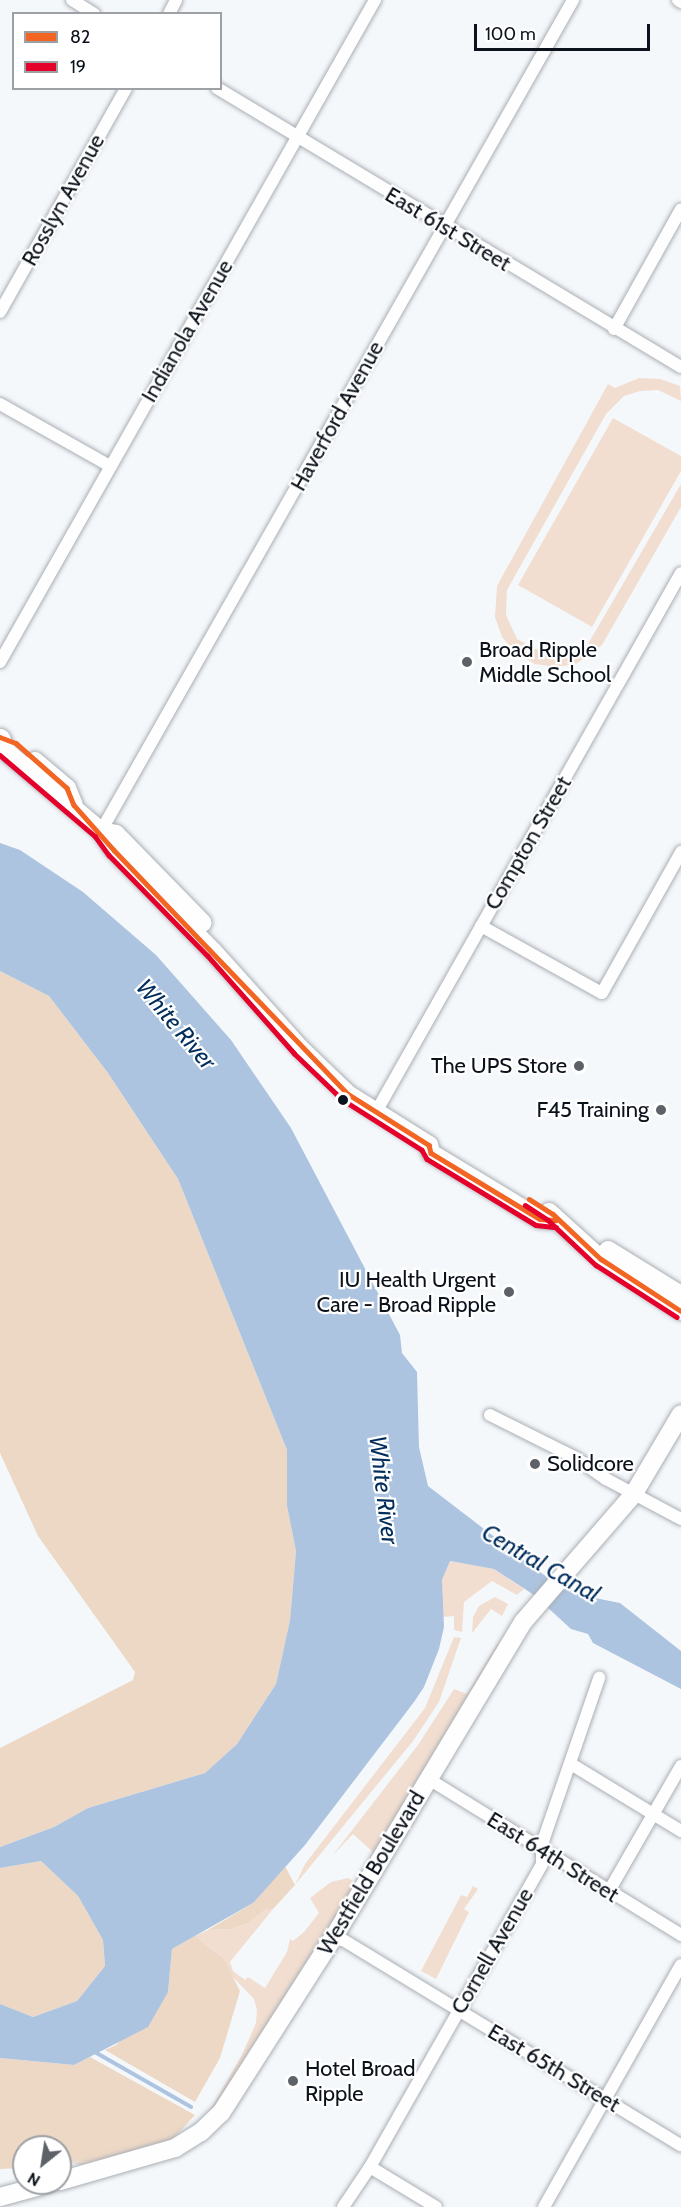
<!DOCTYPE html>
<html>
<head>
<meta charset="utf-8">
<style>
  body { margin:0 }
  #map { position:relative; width:681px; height:2207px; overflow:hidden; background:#f5f8fb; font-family:Cabin,sans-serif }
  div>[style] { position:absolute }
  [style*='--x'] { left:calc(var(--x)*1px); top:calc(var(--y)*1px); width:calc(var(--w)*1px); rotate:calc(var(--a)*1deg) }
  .green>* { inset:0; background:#f1ded0 }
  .forest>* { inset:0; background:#edd8c6 }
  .water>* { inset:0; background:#adc4e0 }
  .stream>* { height:4px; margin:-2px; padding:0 2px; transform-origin:2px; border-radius:2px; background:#adc4e0 }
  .roads { filter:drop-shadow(0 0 2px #aaafb5) drop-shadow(0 0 2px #aaafb5) }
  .street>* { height:12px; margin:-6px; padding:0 6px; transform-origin:6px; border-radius:6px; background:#fefefe }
  .secondary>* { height:18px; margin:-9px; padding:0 9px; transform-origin:9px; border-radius:9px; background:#fefefe }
  .bus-1>* { height:4.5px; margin:-2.25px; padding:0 2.25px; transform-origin:2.25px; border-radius:2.25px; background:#f26522 }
  .bus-2>* { height:4.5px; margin:-2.25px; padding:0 2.25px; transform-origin:2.25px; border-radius:2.25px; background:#e4002b }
  .dots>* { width:16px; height:16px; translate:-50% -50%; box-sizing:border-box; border:3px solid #fff; border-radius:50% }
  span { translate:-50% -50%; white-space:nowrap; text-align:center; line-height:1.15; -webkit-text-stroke:4.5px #fff; paint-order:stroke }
  .street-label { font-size:22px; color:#0b121b }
  .poi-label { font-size:22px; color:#0b121b }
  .left { translate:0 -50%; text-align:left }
  .right { translate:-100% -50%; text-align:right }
  .water-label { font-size:24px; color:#002d5c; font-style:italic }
  .legend { position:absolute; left:12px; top:12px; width:210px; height:78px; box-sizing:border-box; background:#fff; border:2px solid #9da0a4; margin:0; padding:8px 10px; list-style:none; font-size:18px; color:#0b121b }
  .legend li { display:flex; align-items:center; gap:12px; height:30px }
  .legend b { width:30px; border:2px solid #9da0a4 }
  .north { position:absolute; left:12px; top:2135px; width:60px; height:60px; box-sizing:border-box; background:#fff; border:2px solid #9da0a4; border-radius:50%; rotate:210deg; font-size:16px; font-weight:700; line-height:24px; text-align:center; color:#0b121b }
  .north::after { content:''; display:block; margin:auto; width:21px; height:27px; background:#5d6269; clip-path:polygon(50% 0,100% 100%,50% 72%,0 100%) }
  .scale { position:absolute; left:474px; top:24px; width:176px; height:27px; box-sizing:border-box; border:3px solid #0b121b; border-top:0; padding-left:8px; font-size:18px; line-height:21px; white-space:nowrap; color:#0b121b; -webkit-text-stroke:4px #fff; paint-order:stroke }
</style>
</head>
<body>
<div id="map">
  <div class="green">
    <div style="clip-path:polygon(639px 378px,660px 379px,680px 386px,681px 401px,658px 390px,640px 391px,624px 396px,606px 414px,507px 590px,506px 615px,517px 639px,547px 655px,573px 653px,588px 644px,681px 484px,681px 507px,602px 645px,576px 664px,556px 667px,535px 664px,516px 653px,502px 637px,495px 617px,497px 586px,608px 384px,615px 388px)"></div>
    <div style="clip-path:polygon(613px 418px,681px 456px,681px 471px,592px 627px,518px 585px)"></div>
    <div style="clip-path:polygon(450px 1561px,494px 1569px,524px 1589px,517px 1595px,492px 1581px,464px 1602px,462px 1632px,454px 1630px,454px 1616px,443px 1617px,442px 1580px)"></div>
    <div style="clip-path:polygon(495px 1597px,508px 1604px,502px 1616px,491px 1609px,472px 1633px,473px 1617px,479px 1606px)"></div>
    <div style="clip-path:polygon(454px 1637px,461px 1638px,439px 1702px,413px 1741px,295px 1885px,305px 1864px,425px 1708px)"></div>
    <div style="clip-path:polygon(497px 1644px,500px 1647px,374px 1853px,353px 1834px,332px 1856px,418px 1745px,454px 1689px,467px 1694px)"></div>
    <div style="clip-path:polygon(348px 1878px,356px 1883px,327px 1938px,208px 2118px,177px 2139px,87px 2166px,72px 2163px,60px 2167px,60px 2162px,94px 2161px,154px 2146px,183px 2133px,206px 2117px,242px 2055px,256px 2023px,257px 2010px,254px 1999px,229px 1973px,224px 1959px,195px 1936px,208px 1930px,231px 1929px,248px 1923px,266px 1909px,273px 1909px,230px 1962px,233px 1971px,245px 1980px,248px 1977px,265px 1988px,287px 1952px,290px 1939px,293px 1941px,304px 1932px,319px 1913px,310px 1898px,331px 1882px)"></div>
    <div style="clip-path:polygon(473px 1886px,478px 1889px,464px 1909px,469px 1912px,436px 1979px,421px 1971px,461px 1895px,467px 1897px)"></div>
  </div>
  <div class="forest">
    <div style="clip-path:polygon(0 971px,49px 996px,108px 1073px,178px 1179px,287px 1450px,287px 1506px,296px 1551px,290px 1620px,276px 1684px,237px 1744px,205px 1773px,88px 1808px,54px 1827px,0 1847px,0 1748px,133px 1680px,135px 1672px,38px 1536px,0 1453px)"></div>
    <div style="clip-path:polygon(41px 1861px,78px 1896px,103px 1940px,105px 1966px,77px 2001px,33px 2017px,0 2004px,0 1868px)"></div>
    <div style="clip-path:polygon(285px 1866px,295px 1885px,273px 1909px,266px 1909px,248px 1923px,231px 1929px,208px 1930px,253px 1903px)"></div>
    <div style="clip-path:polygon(195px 1936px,224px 1959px,240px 1991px,220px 2058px,195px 2102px,105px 2050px,116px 2045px,168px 1992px,172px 1949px)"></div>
    <div style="clip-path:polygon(90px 2057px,195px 2115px,174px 2138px,154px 2146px,94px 2161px,60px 2162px,60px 2147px,24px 2147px,24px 2168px,0 2169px,0 2058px,74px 2065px)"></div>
  </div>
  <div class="water">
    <div style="clip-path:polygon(0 843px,20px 850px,83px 892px,156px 955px,231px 1040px,291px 1128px,400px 1335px,402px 1353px,417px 1372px,419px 1447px,428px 1486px,548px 1578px,585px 1596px,620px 1603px,681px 1651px,681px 1689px,593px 1643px,588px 1634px,571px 1629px,534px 1595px,494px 1569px,450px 1561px,442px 1580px,444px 1627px,439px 1649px,424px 1687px,414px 1702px,305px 1845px,253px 1903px,172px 1949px,168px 1992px,148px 2027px,74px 2065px,0 2058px,0 2004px,33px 2017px,77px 2001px,105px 1966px,103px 1940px,78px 1896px,41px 1861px,0 1868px,0 1847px,54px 1827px,88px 1808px,205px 1773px,237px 1744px,276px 1684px,290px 1620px,296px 1551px,287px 1506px,287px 1450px,178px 1179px,108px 1073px,49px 996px,0 971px)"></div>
  </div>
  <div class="stream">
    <div style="--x:93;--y:2051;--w:113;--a:29.7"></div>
  </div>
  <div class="roads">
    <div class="street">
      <div style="--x:72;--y:0;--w:26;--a:32"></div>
      <div style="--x:678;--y:0;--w:4;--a:34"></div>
      <div style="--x:169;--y:14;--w:16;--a:-63"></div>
      <div style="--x:217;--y:88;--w:541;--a:31.02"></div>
      <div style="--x:0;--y:312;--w:257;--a:-60.6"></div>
      <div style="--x:614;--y:329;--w:137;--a:-60.8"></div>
      <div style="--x:0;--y:404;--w:126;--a:29.4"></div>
      <div style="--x:0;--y:662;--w:761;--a:-60.47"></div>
      <div style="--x:101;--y:831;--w:956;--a:-60.4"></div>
      <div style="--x:481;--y:926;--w:138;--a:29"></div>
      <div style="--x:602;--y:993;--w:162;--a:-60.7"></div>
      <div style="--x:376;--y:1112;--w:619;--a:-60.5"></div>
      <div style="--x:490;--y:1415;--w:96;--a:26.6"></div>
      <div style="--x:576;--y:1458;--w:37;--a:35"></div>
      <div style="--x:606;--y:1479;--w:85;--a:28.1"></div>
      <div style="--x:571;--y:1764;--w:129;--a:31.3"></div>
      <div style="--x:427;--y:1778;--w:299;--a:31.7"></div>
      <div style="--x:609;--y:1891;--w:144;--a:-60.1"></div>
      <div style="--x:335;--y:1935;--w:405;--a:31.3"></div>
      <div style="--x:370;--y:2167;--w:77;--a:31.2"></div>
      <div style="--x:343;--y:2207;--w:48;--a:-56"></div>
      <div style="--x:370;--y:2167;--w:348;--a:-60.4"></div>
      <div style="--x:542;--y:1864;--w:20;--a:-90"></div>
      <div style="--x:542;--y:1844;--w:176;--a:-71"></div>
      <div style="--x:544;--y:2207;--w:278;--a:-60.5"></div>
    </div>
    <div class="secondary">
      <div style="--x:1;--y:738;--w:15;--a:67"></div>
      <div style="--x:7;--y:752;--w:123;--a:40"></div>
      <div style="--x:101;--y:831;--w:23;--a:56"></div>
      <div style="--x:114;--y:850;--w:141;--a:45.6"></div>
      <div style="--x:213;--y:951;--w:130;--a:48.1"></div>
      <div style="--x:300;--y:1048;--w:66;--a:43.8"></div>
      <div style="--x:348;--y:1094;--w:96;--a:32.2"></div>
      <div style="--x:429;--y:1145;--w:8;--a:76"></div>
      <div style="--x:431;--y:1153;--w:127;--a:31.2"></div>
      <div style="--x:540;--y:1219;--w:16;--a:4"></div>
      <div style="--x:35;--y:761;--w:42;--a:40.2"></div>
      <div style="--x:67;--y:788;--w:18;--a:68"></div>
      <div style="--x:101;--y:831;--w:15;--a:11"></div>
      <div style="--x:116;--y:834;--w:124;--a:45.7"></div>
      <div style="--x:549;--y:1212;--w:70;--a:42.1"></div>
      <div style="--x:601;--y:1259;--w:95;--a:33"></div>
      <div style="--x:608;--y:1250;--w:86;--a:31.7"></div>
      <div style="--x:60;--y:2181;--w:120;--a:-16"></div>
      <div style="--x:175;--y:2148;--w:31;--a:-32"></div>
      <div style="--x:201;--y:2132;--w:28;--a:-44"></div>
      <div style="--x:221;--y:2113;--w:211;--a:-57.4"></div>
      <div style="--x:335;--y:1935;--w:365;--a:-59"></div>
      <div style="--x:523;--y:1622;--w:168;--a:-49.1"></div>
      <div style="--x:633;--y:1495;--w:94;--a:-59.3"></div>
      <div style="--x:0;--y:2197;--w:54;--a:-15.1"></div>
    </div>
  </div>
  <div class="bus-1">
    <div style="--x:0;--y:737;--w:17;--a:21"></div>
    <div style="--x:16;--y:743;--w:68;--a:41.4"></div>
    <div style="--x:67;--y:788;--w:18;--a:68"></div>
    <div style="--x:74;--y:805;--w:60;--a:48.4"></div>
    <div style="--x:114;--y:850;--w:338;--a:46.2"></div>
    <div style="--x:348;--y:1094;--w:96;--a:32.2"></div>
    <div style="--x:429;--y:1145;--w:8;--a:76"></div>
    <div style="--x:431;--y:1153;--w:127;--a:31.2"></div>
    <div style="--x:540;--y:1219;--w:16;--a:4"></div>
    <div style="--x:529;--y:1199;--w:28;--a:32"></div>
    <div style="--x:553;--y:1214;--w:66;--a:43.2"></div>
    <div style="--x:601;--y:1259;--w:95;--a:33"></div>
  </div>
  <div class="bus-2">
    <div style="--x:0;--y:755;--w:125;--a:40.5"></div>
    <div style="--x:95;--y:836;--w:24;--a:54"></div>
    <div style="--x:109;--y:855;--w:141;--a:45.6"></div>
    <div style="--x:208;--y:956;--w:130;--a:48.4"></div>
    <div style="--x:294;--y:1053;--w:68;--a:43.8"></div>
    <div style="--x:343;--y:1100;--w:93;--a:32.3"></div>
    <div style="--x:422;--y:1150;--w:10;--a:61"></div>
    <div style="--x:427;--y:1159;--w:127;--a:31.2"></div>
    <div style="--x:536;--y:1225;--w:20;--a:6"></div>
    <div style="--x:525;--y:1205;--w:27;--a:33"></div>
    <div style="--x:548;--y:1220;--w:66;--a:43.2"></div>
    <div style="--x:596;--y:1265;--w:96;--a:32.7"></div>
  </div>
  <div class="dots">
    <div style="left:467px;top:662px;background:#5d6269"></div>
    <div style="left:579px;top:1066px;background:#5d6269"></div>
    <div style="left:343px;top:1100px;background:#0b121b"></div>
    <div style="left:661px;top:1110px;background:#5d6269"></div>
    <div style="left:509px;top:1292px;background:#5d6269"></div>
    <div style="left:535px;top:1464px;background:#5d6269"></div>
    <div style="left:293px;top:2081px;background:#5d6269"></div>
  </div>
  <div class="street-label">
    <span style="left:63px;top:200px;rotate:-61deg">Rosslyn Avenue</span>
    <span style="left:448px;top:229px;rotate:31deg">East 61st Street</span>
    <span style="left:187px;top:331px;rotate:-60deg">Indianola Avenue</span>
    <span style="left:337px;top:416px;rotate:-61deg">Haverford Avenue</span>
    <span style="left:528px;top:843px;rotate:-60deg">Compton Street</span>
    <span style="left:553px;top:1857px;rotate:32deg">East 64th Street</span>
    <span style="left:371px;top:1873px;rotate:-59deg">Westfield Boulevard</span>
    <span style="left:492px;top:1951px;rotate:-60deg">Cornell Avenue</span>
    <span style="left:554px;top:2068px;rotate:31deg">East 65th Street</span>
  </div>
  <div class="poi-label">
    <span class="left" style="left:479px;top:662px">Broad Ripple<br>Middle School</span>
    <span class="right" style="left:567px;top:1066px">The UPS Store</span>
    <span class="right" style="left:649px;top:1110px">F45 Training</span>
    <span class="right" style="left:496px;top:1292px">IU Health Urgent<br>Care - Broad Ripple</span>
    <span class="left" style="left:547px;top:1464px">Solidcore</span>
    <span class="left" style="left:305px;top:2081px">Hotel Broad<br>Ripple</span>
  </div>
  <div class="water-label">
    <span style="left:176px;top:1024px;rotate:50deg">White River</span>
    <span style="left:384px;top:1490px;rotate:83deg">White River</span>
    <span style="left:541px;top:1563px;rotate:30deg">Central Canal</span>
  </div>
  <ul class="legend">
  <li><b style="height:8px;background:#f26522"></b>82</li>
  <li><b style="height:8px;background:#e4002b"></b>19</li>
  </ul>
  <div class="north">N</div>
  <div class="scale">100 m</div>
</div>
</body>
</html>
